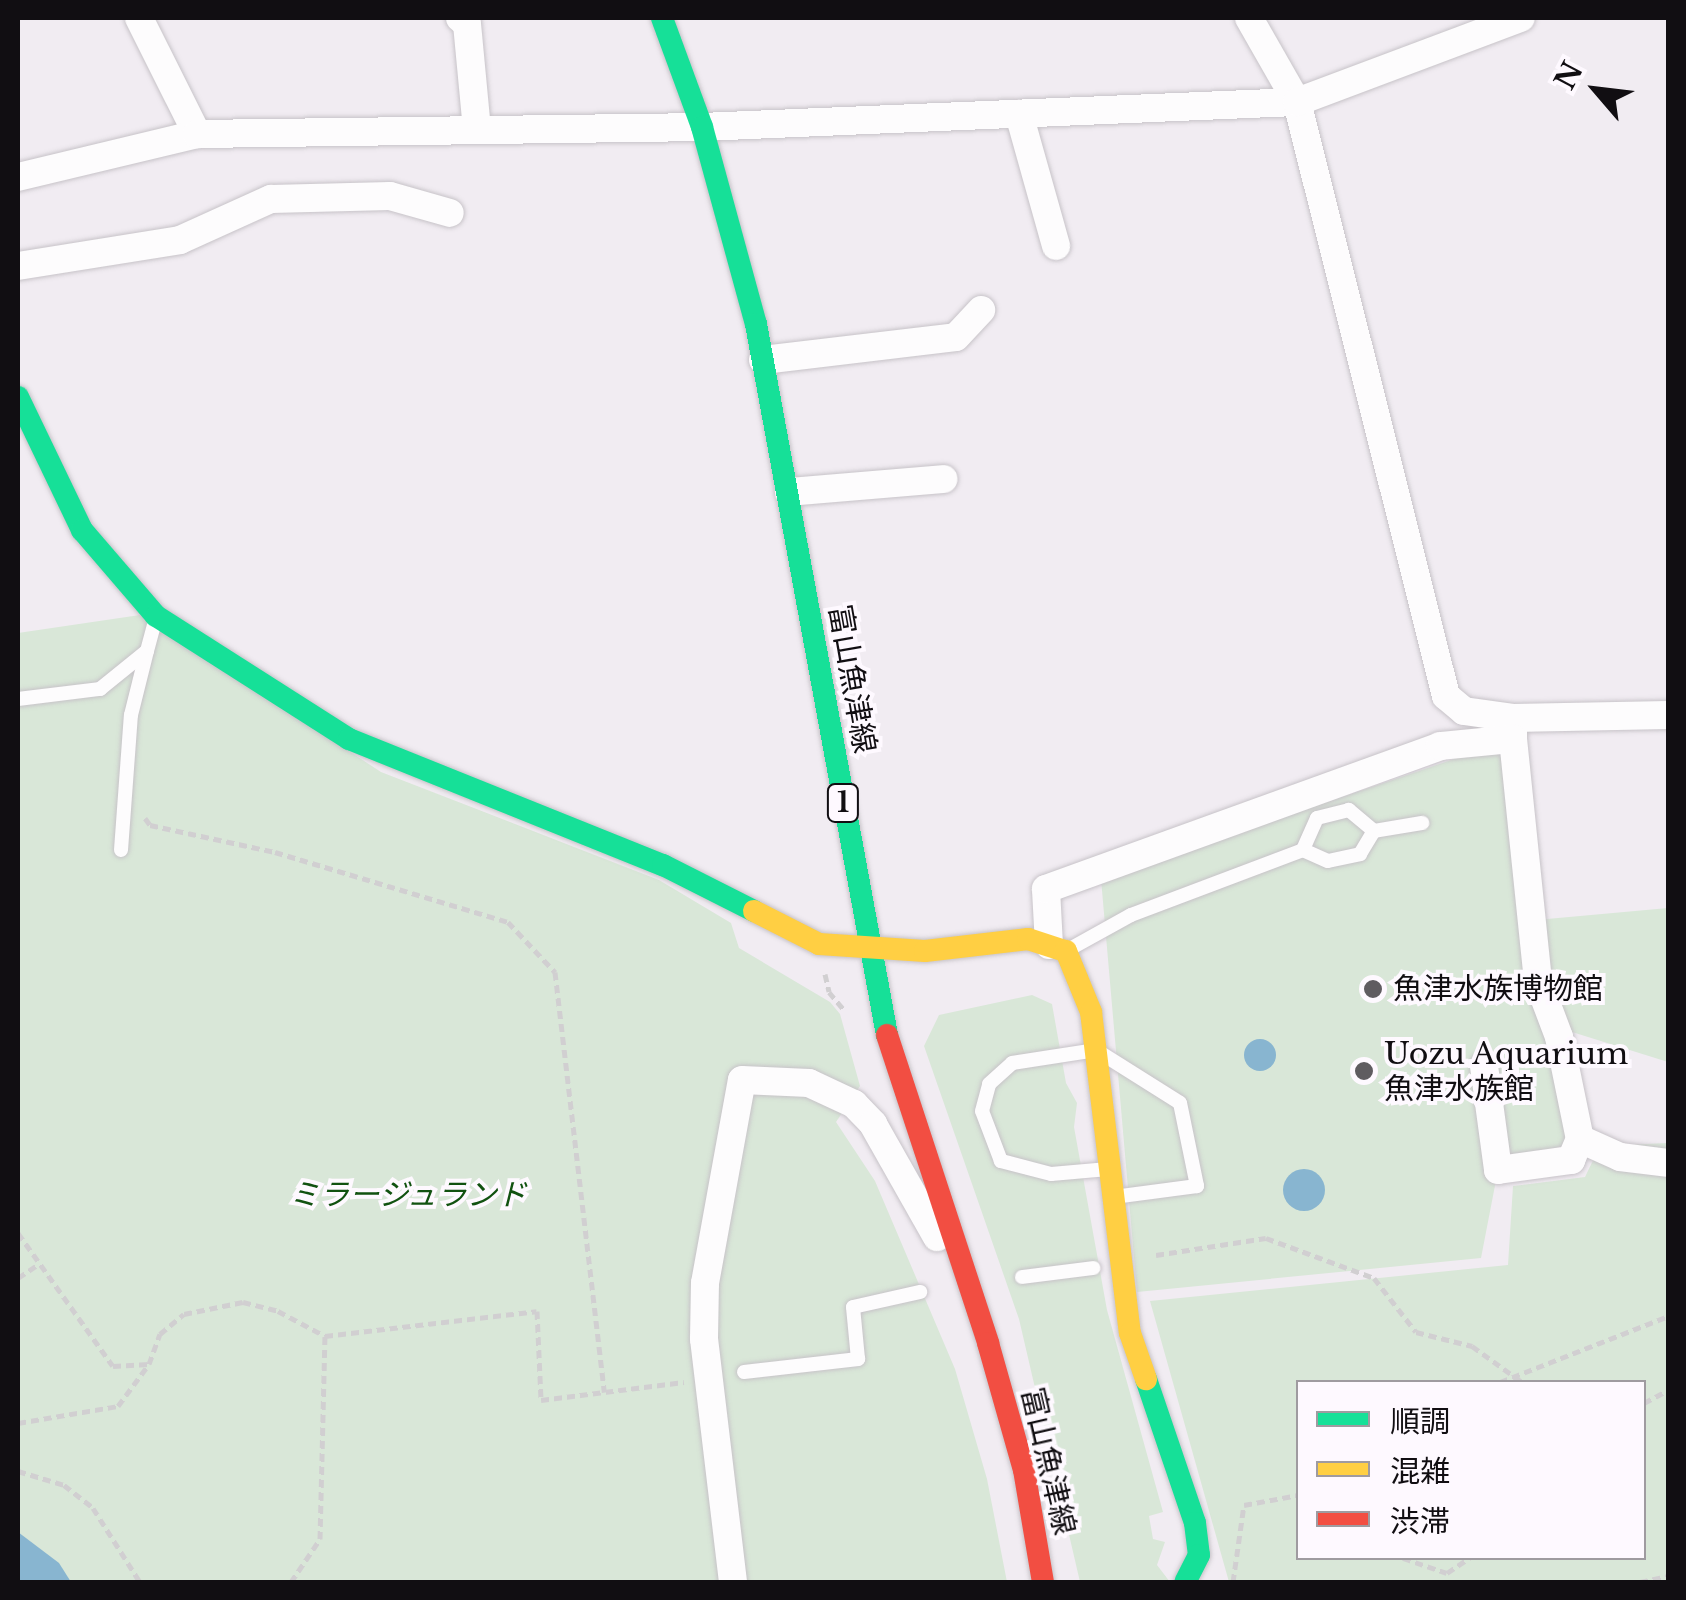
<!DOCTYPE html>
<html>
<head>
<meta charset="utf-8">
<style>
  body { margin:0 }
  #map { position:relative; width:1686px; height:1600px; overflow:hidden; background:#f1ecf2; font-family:"Libre Baskerville","Noto Sans JP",serif }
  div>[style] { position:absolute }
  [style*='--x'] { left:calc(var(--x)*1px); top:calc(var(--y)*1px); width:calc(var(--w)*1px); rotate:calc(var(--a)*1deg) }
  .green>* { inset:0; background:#d9e7d8 }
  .water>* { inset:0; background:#88b5d0 }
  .round { border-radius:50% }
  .path>* { height:5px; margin-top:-2.5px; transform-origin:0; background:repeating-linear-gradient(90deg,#d1cfd1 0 8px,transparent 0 13px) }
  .roads { filter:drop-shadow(0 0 2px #c7c3c8) drop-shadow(0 0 2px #c7c3c8) }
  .lane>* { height:14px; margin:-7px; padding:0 7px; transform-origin:7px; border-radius:7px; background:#fdfcfd }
  .street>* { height:28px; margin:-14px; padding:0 14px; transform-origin:14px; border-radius:14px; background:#fdfcfd }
  .fast>* { height:22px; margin:-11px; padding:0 11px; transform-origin:11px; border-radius:11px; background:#16e098 }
  .slow>* { height:22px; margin:-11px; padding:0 11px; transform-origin:11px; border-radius:11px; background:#ffcf43 }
  .jam>* { height:22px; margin:-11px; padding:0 11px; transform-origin:11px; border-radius:11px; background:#f24e42 }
  .dots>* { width:28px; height:28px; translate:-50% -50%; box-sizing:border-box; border:5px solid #fef9ff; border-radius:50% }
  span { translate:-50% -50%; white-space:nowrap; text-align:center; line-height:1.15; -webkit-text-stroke:8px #fef9ff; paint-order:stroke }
  .shield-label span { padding:2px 8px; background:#fef9ff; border:2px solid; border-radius:8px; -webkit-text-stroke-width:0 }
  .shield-label { font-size:28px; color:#110e12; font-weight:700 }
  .street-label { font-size:30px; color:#110e12 }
  .poi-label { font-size:30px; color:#110e12 }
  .left { translate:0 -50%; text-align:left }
  .park-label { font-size:30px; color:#115210; font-style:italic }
  .frame { position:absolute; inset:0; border:20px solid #110e12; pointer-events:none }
  .legend { position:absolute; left:1296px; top:1380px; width:350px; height:180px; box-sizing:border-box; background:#fef9ff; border:2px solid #9f9ba0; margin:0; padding:12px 18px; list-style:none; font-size:30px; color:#110e12 }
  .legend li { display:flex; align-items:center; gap:20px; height:50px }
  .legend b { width:50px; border:2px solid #9f9ba0 }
  .north { position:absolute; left:1546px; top:40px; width:100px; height:100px; -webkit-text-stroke:8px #fef9ff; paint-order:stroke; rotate:298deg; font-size:28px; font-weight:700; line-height:40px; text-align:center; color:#110e12 }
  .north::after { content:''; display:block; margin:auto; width:35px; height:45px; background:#110e12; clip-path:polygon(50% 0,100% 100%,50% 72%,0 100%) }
</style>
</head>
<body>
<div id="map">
  <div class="green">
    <div style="clip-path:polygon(140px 615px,381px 772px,659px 880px,731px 923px,739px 948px,830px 1002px,840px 1014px,860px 1086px,836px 1122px,875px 1181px,955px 1369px,987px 1479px,1007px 1582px,18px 1582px,18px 633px)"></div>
    <div style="clip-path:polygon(1513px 739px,1525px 916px,1580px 1139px,1498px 1170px,1481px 1258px,1137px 1292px,1101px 879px)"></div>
    <div style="clip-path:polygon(1668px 908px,1668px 1062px,1572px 1032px,1547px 980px,1536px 920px)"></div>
    <div style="clip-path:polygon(1032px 995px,1052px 1004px,1066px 1083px,1077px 1103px,1074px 1127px,1107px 1310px,1163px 1512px,1149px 1516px,1153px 1539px,1165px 1542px,1157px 1565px,1170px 1582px,1080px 1582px,1019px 1319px,924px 1046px,939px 1015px)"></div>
    <div style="clip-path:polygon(evenodd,1668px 1143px,1668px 1582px,1229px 1582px,1150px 1301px,1508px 1265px,1513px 1186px,1585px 1177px,1600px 1146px,1668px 1143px,1298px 1382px,1644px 1382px,1644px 1558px,1298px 1558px,1298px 1382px)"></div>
  </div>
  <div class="water">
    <div class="round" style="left:1244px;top:1039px;width:32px;height:32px"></div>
    <div class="round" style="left:1283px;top:1169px;width:42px;height:42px"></div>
    <div style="clip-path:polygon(18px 1532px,59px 1563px,71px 1582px,18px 1582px)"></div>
  </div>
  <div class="path">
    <div style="--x:145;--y:818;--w:9;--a:54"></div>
    <div style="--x:150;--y:825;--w:128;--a:12.2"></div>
    <div style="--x:275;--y:852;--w:243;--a:16.7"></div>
    <div style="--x:508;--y:922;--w:69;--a:46.8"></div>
    <div style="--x:555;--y:972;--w:423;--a:83.3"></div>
    <div style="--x:825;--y:974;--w:18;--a:77"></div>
    <div style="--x:829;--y:992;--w:25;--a:50"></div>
    <div style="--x:18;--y:1233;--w:163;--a:54.5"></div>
    <div style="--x:113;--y:1366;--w:36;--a:-3"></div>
    <div style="--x:1156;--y:1255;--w:111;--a:-8.8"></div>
    <div style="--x:1266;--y:1238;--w:115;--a:20.3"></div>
    <div style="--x:1374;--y:1278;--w:68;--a:52.1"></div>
    <div style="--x:1416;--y:1332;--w:58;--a:14"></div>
    <div style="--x:1472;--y:1346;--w:62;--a:35.8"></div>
    <div style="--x:18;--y:1278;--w:25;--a:-34"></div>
    <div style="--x:1500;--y:1382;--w:180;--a:-21.4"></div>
    <div style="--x:1644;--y:1403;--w:27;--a:-28"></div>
    <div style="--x:18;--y:1423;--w:101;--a:-9.6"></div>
    <div style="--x:118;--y:1406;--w:52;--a:-53.6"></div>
    <div style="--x:149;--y:1364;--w:32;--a:-70"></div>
    <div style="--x:160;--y:1334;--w:31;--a:-40"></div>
    <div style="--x:184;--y:1314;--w:60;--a:-11.5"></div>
    <div style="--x:243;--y:1302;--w:36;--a:14"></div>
    <div style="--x:278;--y:1311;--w:53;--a:28"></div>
    <div style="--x:18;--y:1471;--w:48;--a:16.9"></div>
    <div style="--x:64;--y:1485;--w:37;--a:38"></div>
    <div style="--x:93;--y:1508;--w:88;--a:57.6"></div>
    <div style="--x:1403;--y:1558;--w:46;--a:18.8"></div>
    <div style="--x:1447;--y:1573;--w:27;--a:-34"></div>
    <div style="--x:291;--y:1582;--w:52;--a:-56"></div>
    <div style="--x:320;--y:1539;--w:203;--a:-88.6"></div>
    <div style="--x:325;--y:1336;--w:213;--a:-6.7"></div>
    <div style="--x:537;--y:1311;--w:89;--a:87.4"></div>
    <div style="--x:541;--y:1400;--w:144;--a:-7.2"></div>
    <div style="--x:1233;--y:1582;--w:78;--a:-81.9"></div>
    <div style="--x:1244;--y:1505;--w:55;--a:-10.5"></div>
    <div style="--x:1640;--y:1582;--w:29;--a:-12"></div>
  </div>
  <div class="roads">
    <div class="lane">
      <div style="--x:18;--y:699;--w:83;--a:-7"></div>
      <div style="--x:100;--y:689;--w:60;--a:-39"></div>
      <div style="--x:147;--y:651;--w:35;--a:-75"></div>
      <div style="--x:1374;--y:831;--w:49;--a:-9.5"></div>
      <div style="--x:121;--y:850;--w:135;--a:-85.8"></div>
      <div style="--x:131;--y:715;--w:66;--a:-76"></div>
      <div style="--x:1066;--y:951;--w:74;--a:-29"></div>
      <div style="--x:1131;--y:915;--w:184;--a:-20.7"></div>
      <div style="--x:1303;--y:850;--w:27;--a:24"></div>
      <div style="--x:1328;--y:861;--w:33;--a:-12"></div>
      <div style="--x:1360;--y:854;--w:27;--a:-59"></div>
      <div style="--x:1374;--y:831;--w:33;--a:-140"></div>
      <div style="--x:1349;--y:810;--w:33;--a:166"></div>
      <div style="--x:1317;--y:818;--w:35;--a:114"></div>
      <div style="--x:1108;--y:1169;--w:57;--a:175"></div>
      <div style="--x:1051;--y:1174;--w:52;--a:-165.4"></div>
      <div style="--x:1001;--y:1161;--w:53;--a:-110.8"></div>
      <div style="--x:982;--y:1111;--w:28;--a:-75"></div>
      <div style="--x:989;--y:1084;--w:31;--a:-42"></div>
      <div style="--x:1012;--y:1063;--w:85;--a:-8.8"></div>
      <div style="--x:1096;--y:1050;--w:99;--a:32.2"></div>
      <div style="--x:1180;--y:1103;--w:85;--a:78.4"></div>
      <div style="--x:1197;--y:1186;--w:84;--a:172.5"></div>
      <div style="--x:1022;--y:1277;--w:72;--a:-7.2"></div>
      <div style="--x:744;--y:1372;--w:115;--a:-6.5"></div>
      <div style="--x:858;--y:1359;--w:52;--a:-95.5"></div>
      <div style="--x:853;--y:1307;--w:69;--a:-12.6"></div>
    </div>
    <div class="street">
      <div style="--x:139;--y:18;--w:130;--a:63.4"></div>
      <div style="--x:460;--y:18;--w:9;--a:41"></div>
      <div style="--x:467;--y:24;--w:106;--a:84.6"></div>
      <div style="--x:1249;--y:18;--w:97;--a:60.3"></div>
      <div style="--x:1297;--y:102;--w:612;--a:75.92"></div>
      <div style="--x:1446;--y:696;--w:23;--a:40"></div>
      <div style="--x:1464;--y:711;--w:49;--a:8.1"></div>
      <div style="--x:1513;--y:718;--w:21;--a:90"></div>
      <div style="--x:1019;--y:114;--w:137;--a:74.3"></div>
      <div style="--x:18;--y:177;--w:184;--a:-13.5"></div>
      <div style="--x:197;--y:134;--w:505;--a:-0.79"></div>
      <div style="--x:702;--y:127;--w:596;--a:-2.41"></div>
      <div style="--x:1297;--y:102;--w:239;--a:-20.6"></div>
      <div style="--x:18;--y:266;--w:164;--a:-9.1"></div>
      <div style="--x:180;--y:240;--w:100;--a:-24.3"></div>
      <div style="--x:271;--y:199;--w:119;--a:-1.4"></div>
      <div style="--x:390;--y:196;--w:62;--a:15.8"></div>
      <div style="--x:763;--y:360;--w:194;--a:-6.8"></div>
      <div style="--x:956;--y:337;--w:37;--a:-47"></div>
      <div style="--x:789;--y:492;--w:155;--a:-4.8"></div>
      <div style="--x:1513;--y:718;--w:155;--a:-1.1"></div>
      <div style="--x:1049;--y:945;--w:56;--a:-93.1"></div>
      <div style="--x:1046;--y:889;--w:419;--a:-19.9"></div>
      <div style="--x:1440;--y:746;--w:73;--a:-5.5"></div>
      <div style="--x:1513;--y:739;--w:243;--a:84.1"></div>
      <div style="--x:1538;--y:981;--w:60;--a:69.4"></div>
      <div style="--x:1559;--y:1037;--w:104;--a:78.4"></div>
      <div style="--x:1580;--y:1139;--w:44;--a:24.2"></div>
      <div style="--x:1620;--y:1157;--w:48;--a:7.1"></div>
      <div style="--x:1484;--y:1066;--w:105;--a:82.3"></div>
      <div style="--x:1498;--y:1170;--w:74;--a:-7.8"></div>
      <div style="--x:1571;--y:1160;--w:23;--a:-67"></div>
      <div style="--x:733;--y:1582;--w:245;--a:-96.8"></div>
      <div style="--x:704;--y:1339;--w:56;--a:-89"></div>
      <div style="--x:705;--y:1283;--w:206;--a:-79.7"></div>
      <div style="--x:742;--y:1080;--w:67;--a:2.6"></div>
      <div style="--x:809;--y:1083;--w:50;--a:25"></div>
      <div style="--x:854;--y:1104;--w:28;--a:46"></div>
      <div style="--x:873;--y:1124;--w:130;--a:60.5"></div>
    </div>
    <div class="fast">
      <div style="--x:662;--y:18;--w:116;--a:69.8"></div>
      <div style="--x:702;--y:127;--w:204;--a:74.7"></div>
      <div style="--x:756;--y:324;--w:723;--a:79.56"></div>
      <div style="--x:18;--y:397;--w:148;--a:64.3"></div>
      <div style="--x:82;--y:530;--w:113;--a:49.3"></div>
      <div style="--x:156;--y:616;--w:229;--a:32.5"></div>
      <div style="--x:349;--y:739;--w:338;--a:21.9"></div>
      <div style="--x:663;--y:865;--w:102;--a:26.8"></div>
      <div style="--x:1146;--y:1379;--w:152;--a:71.2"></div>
      <div style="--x:1195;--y:1523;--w:32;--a:83"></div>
      <div style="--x:1199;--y:1555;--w:30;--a:117"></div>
    </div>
    <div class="slow">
      <div style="--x:754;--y:911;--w:73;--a:26.9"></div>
      <div style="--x:819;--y:944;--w:106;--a:3.8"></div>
      <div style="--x:925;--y:951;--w:104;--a:-6.6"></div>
      <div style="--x:1028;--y:939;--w:40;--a:18"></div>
      <div style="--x:1066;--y:951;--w:66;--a:67.7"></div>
      <div style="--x:1091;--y:1012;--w:323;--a:83.1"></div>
      <div style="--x:1130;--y:1333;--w:49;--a:70.8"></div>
    </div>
    <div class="jam">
      <div style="--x:887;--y:1035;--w:324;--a:71.8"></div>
      <div style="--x:988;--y:1343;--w:132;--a:74.2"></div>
      <div style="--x:1024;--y:1470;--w:114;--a:80.4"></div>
    </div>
  </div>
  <div class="dots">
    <div style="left:1373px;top:989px;background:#5f5c60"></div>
    <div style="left:1364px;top:1071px;background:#5f5c60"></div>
  </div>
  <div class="shield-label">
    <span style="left:843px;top:803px">1</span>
  </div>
  <div class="street-label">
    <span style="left:852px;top:679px;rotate:80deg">富山魚津線</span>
    <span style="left:1048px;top:1461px;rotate:77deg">富山魚津線</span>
  </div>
  <div class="poi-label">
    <span class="left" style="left:1393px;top:989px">魚津水族博物館</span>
    <span class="left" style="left:1384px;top:1071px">Uozu Aquarium<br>魚津水族館</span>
  </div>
  <div class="park-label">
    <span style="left:408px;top:1195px">ミラージュランド</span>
  </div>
  <div class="frame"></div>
  <ul class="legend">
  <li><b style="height:12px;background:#16e098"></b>順調</li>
  <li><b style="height:12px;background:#ffcf43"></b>混雑</li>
  <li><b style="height:12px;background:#f24e42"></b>渋滞</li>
  </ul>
  <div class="north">N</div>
</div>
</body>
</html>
